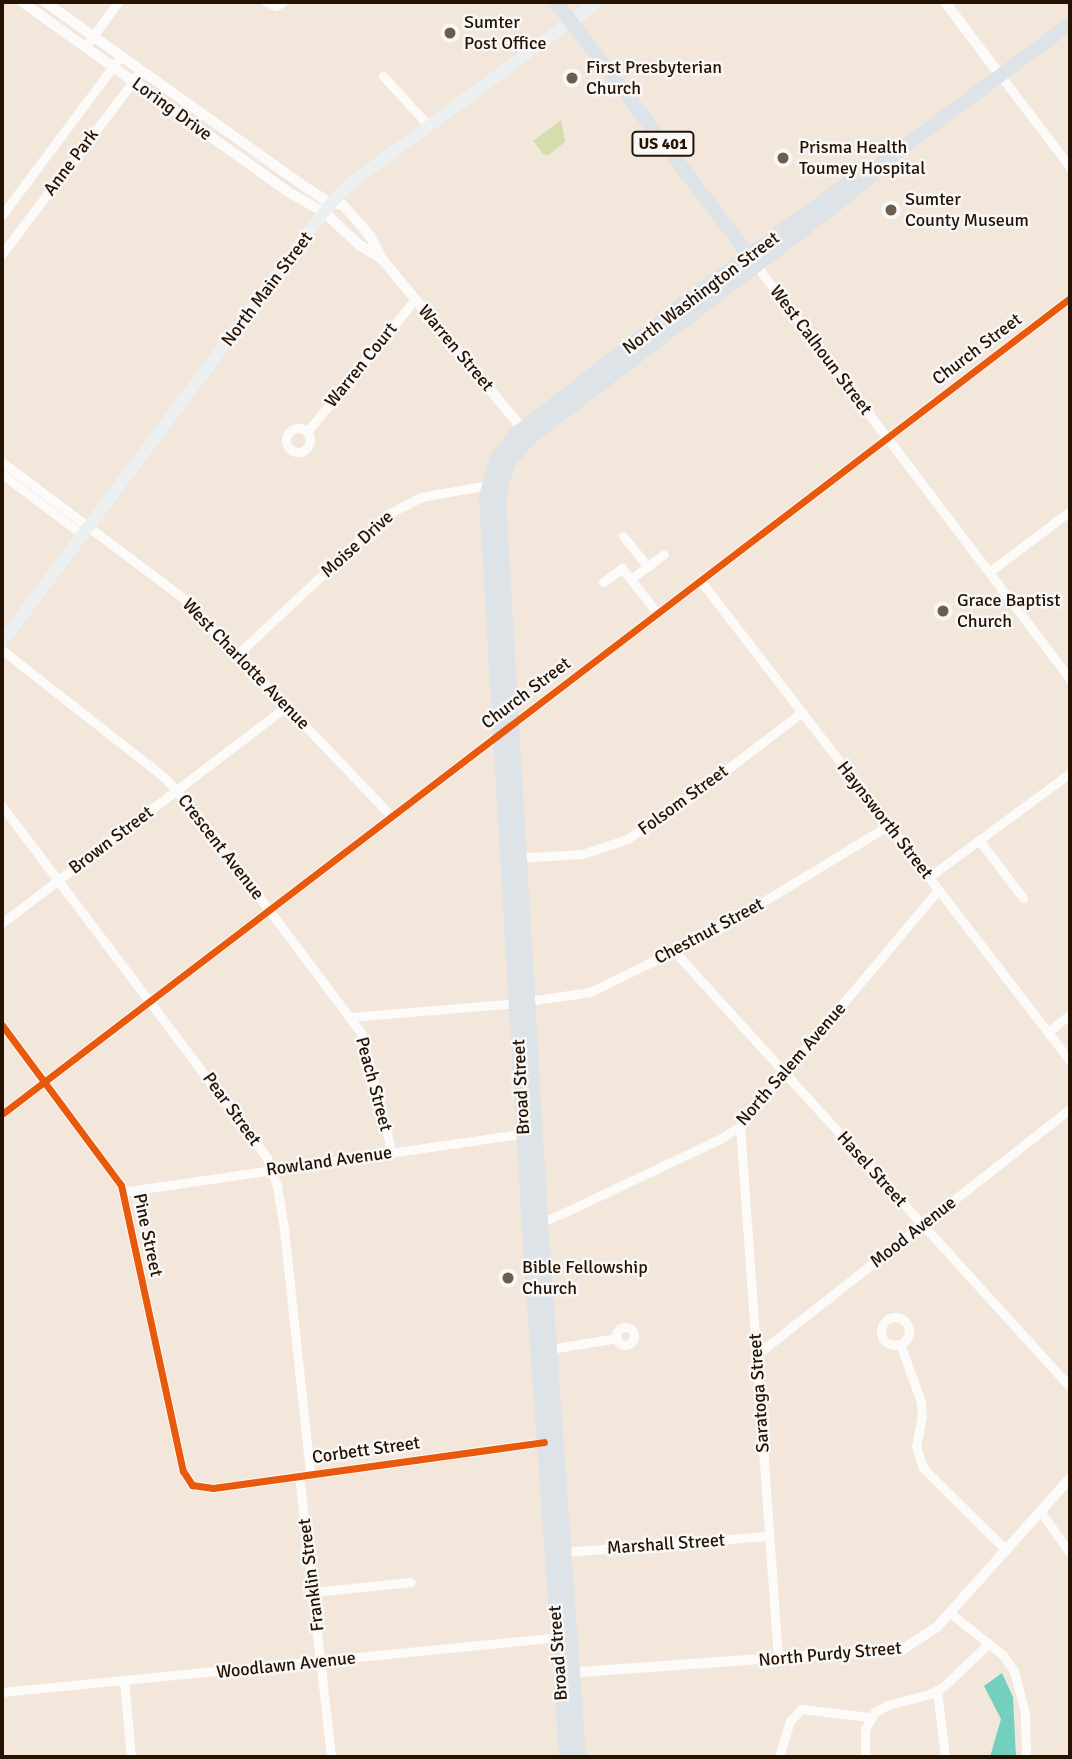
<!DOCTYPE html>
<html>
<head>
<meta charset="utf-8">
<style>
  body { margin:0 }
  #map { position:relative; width:1072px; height:1759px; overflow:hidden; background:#f3e7dc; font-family:Signika,sans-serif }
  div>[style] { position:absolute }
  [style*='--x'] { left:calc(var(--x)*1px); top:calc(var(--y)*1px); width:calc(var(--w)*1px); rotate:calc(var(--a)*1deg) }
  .green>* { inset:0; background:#d6ddac }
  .water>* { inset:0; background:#73d0bf }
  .minor>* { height:9px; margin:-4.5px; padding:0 4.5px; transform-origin:4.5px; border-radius:4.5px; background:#fdfbfa }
  .minor>.ring { margin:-4.5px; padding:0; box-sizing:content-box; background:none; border:9px solid #fdfbfa; border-radius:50% }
  .tertiary>* { height:10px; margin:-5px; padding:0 5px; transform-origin:5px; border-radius:5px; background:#fdfbfa }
  .secondary>* { height:12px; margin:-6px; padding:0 6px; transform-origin:6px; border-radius:6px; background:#ecf0f0 }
  .primary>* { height:14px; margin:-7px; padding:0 7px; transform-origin:7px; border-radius:7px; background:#dde3e6 }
  .cycleway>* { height:7px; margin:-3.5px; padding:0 3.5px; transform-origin:3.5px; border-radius:3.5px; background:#e8590c }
  .dots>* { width:19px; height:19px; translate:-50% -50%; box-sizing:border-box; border:4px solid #f8f8f8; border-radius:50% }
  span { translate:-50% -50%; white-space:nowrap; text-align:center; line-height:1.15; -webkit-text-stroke:5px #f8f8f8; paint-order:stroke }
  .shield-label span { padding:2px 5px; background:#f8f8f8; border:2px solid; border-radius:5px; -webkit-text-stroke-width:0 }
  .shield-label { font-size:16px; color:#261201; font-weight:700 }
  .poi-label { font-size:18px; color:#261201 }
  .left { translate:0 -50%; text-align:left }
  .street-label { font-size:18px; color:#261201 }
  .frame { position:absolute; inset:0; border:4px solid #261201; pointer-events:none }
</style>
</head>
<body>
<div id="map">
  <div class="green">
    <div style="clip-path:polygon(561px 120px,565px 142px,548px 155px,543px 154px,533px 141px)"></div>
  </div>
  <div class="water">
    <div style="clip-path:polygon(1002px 1673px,1013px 1697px,1016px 1757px,990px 1757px,1001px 1719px,984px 1686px)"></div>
  </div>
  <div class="minor">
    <div style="--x:266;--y:2;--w:11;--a:22"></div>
    <div style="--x:276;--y:6;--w:8;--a:-30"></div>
    <div style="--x:85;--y:47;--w:56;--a:-53.7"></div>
    <div style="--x:1000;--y:75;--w:116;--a:52.7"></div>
    <div style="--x:383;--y:76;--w:67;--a:47.4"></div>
    <div style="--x:2;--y:215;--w:199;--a:-53.2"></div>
    <div style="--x:2;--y:254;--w:230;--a:-52.8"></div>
    <div style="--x:756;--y:265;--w:520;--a:52.82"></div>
    <div class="ring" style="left:286px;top:428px;width:15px;height:15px"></div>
    <div style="--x:307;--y:432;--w:171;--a:-50.9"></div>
    <div style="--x:2;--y:462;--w:225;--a:36.9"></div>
    <div style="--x:182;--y:597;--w:303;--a:46.3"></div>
    <div style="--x:2;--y:474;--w:100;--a:36.9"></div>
    <div style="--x:623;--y:536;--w:40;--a:51"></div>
    <div style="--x:989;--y:572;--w:101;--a:-37"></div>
    <div style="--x:631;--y:579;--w:41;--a:-37.1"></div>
    <div style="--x:700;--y:580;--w:607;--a:52.43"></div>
    <div style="--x:603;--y:582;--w:24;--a:-36"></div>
    <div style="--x:622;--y:568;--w:57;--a:52.1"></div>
    <div style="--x:2;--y:650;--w:207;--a:38.1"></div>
    <div style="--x:165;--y:778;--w:60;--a:49.1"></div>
    <div style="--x:204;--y:823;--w:262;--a:53.2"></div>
    <div style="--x:361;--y:1033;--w:124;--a:75.5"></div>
    <div style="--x:238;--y:654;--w:203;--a:-43.2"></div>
    <div style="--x:386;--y:515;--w:39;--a:-27"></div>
    <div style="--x:421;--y:497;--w:73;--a:-10.2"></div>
    <div style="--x:2;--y:806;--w:441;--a:53"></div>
    <div style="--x:267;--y:1158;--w:30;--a:70"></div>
    <div style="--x:277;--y:1186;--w:44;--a:80.8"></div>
    <div style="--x:284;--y:1229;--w:246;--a:83.9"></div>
    <div style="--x:979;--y:840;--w:73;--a:52.8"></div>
    <div style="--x:515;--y:858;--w:67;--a:-3.4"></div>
    <div style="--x:582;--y:854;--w:47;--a:-18.4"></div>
    <div style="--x:627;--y:839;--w:72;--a:-33"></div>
    <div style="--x:687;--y:800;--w:145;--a:-37.4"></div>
    <div style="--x:929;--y:877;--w:175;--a:-36.4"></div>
    <div style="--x:2;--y:923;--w:358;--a:-37.3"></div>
    <div style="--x:674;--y:951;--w:589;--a:47.75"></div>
    <div style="--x:351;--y:1017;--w:157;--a:-4.8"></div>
    <div style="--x:507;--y:1004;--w:84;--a:-8.2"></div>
    <div style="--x:590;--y:992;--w:141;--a:-26"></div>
    <div style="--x:717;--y:930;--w:202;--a:-31.4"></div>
    <div style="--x:2;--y:1025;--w:199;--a:53.4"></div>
    <div style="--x:121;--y:1185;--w:293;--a:77.8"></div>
    <div style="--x:183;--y:1471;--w:17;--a:57"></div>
    <div style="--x:192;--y:1485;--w:21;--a:8"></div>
    <div style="--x:213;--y:1488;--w:334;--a:-7.9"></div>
    <div style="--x:1048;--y:1032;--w:28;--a:-39"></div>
    <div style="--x:2;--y:1114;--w:1344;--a:-37.38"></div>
    <div style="--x:740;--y:1126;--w:534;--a:85.92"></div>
    <div style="--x:122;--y:1192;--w:410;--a:-8.3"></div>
    <div style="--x:537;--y:1220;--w:12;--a:-5"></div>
    <div style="--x:549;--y:1219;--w:30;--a:-24"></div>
    <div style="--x:576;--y:1207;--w:159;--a:-25.3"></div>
    <div style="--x:720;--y:1139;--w:24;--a:-33"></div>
    <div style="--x:740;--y:1126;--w:308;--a:-50"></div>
    <div class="ring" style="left:881px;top:1317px;width:19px;height:19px"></div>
    <div class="ring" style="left:616px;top:1327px;width:9px;height:9px"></div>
    <div style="--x:900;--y:1344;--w:62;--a:70.1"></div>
    <div style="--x:921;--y:1402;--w:14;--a:86"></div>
    <div style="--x:922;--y:1416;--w:31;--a:101"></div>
    <div style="--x:916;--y:1446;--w:23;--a:72"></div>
    <div style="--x:923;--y:1468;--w:117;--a:44.7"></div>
    <div style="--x:550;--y:1349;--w:68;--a:-9.3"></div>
    <div style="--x:756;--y:1355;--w:399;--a:-38.1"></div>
    <div style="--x:299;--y:1475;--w:284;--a:83.5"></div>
    <div style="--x:1040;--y:1511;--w:52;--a:54.5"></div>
    <div style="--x:564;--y:1552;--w:205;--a:-4.5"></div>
    <div style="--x:313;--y:1592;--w:98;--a:-5.9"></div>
    <div style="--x:950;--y:1613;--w:68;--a:38.4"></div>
    <div style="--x:1003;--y:1655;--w:19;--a:55"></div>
    <div style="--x:1014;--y:1671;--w:43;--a:75.3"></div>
    <div style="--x:1025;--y:1713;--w:44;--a:88.7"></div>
    <div style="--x:124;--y:1681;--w:76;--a:84.7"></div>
    <div style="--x:937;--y:1690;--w:67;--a:83.2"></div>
    <div style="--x:2;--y:1692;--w:562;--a:-5.62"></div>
    <div style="--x:779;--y:1757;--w:38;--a:-73"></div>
    <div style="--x:790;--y:1721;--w:16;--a:-47"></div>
    <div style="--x:801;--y:1709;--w:69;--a:6.6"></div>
    <div style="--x:865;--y:1757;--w:28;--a:-90"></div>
    <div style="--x:865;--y:1729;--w:20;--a:-60"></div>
    <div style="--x:875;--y:1712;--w:14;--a:-30"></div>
    <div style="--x:887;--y:1705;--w:44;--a:-14.3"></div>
    <div style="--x:930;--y:1694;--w:16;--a:-30"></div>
    <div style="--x:944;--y:1686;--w:62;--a:-43.7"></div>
  </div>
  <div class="tertiary">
    <div style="--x:22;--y:2;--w:327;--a:35.5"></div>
    <div style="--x:288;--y:192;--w:41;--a:29.1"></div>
    <div style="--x:324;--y:212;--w:47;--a:43.3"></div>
    <div style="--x:358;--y:244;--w:26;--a:32"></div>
    <div style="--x:45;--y:2;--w:319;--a:35.4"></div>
    <div style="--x:305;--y:187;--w:31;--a:32"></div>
    <div style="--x:331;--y:203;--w:12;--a:9"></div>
    <div style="--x:343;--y:205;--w:41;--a:48.9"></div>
    <div style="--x:370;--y:236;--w:26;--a:62"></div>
    <div style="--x:382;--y:259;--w:226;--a:50.4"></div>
    <div style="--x:945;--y:2;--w:91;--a:53"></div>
    <div style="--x:566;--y:1673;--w:338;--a:-4.1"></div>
    <div style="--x:903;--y:1649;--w:40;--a:-32.9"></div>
    <div style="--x:937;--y:1627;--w:200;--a:-48.2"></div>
  </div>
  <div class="secondary">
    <div style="--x:2;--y:642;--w:549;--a:-53.15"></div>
    <div style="--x:331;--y:203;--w:28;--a:-45"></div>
    <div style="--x:351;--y:183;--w:305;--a:-36.3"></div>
  </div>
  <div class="primary">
    <div style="--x:556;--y:2;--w:325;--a:52.7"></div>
    <div style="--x:566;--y:1757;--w:512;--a:-94.03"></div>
    <div style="--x:530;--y:1246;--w:750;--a:-93.36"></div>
    <div style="--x:486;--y:497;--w:41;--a:-74.2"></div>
    <div style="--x:497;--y:458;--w:31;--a:-52"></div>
    <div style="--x:516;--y:434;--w:214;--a:-38"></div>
    <div style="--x:685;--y:302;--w:203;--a:-36.2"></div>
    <div style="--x:579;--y:1757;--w:538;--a:-94.05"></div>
    <div style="--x:541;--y:1220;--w:720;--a:-93.34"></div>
    <div style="--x:499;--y:501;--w:18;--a:-81"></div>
    <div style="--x:502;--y:483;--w:22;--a:-72"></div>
    <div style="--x:509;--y:462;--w:32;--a:-49"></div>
    <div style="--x:530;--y:438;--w:383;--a:-37.3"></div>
    <div style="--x:835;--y:206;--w:48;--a:-40"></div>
    <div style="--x:872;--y:175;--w:16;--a:-50"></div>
    <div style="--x:882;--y:163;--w:234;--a:-36.5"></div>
  </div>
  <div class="cycleway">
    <div style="--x:2;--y:1025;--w:199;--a:53.4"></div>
    <div style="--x:121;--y:1185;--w:293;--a:77.8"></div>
    <div style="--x:183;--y:1471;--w:17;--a:57"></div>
    <div style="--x:192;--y:1485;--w:21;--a:8"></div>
    <div style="--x:213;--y:1488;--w:334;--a:-7.9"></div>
    <div style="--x:2;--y:1114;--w:1344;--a:-37.38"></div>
  </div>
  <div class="dots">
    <div style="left:450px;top:33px;background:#6e5d4e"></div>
    <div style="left:572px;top:78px;background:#6e5d4e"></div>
    <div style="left:783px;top:158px;background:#6e5d4e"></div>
    <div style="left:891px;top:210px;background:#6e5d4e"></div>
    <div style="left:943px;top:611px;background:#6e5d4e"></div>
    <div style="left:508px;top:1278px;background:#6e5d4e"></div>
  </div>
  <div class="shield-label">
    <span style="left:663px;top:144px">US 401</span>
  </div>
  <div class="poi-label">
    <span class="left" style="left:464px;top:33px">Sumter<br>Post Office</span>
    <span class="left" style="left:586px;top:78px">First Presbyterian<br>Church</span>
    <span class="left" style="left:799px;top:158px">Prisma Health<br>Toumey Hospital</span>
    <span class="left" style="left:905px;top:210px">Sumter<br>County Museum</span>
    <span class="left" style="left:957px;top:611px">Grace Baptist<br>Church</span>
    <span class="left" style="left:522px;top:1278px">Bible Fellowship<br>Church</span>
  </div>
  <div class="street-label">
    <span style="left:172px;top:109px;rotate:36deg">Loring Drive</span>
    <span style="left:71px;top:162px;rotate:-53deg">Anne Park</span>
    <span style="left:267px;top:289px;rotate:-53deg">North Main Street</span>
    <span style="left:701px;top:293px;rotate:-37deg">North Washington Street</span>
    <span style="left:456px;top:348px;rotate:50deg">Warren Street</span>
    <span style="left:977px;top:349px;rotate:-37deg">Church Street</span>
    <span style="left:821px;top:350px;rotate:53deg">West Calhoun Street</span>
    <span style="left:361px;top:365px;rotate:-51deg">Warren Court</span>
    <span style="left:357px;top:544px;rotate:-42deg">Moise Drive</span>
    <span style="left:246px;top:664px;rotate:46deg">West Charlotte Avenue</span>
    <span style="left:526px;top:693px;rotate:-37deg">Church Street</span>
    <span style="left:683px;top:800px;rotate:-36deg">Folsom Street</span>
    <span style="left:885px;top:820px;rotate:52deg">Haynsworth Street</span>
    <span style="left:111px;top:840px;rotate:-37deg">Brown Street</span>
    <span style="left:221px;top:847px;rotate:52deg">Crescent Avenue</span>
    <span style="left:709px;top:931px;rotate:-28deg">Chestnut Street</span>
    <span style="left:791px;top:1064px;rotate:-49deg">North Salem Avenue</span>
    <span style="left:374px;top:1084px;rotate:75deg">Peach Street</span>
    <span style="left:521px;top:1087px;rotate:-93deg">Broad Street</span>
    <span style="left:232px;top:1109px;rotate:54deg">Pear Street</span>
    <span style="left:329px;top:1161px;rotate:-8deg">Rowland Avenue</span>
    <span style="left:872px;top:1169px;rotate:48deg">Hasel Street</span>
    <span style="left:913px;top:1232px;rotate:-38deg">Mood Avenue</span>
    <span style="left:148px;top:1235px;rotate:78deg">Pine Street</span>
    <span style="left:759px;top:1393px;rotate:-94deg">Saratoga Street</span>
    <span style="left:366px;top:1450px;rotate:-8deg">Corbett Street</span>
    <span style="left:666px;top:1544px;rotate:-4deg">Marshall Street</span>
    <span style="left:311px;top:1575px;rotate:-97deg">Franklin Street</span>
    <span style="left:558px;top:1653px;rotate:-94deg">Broad Street</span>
    <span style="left:830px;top:1654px;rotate:-5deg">North Purdy Street</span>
    <span style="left:286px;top:1665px;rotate:-6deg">Woodlawn Avenue</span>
  </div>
  <div class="frame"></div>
</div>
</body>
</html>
